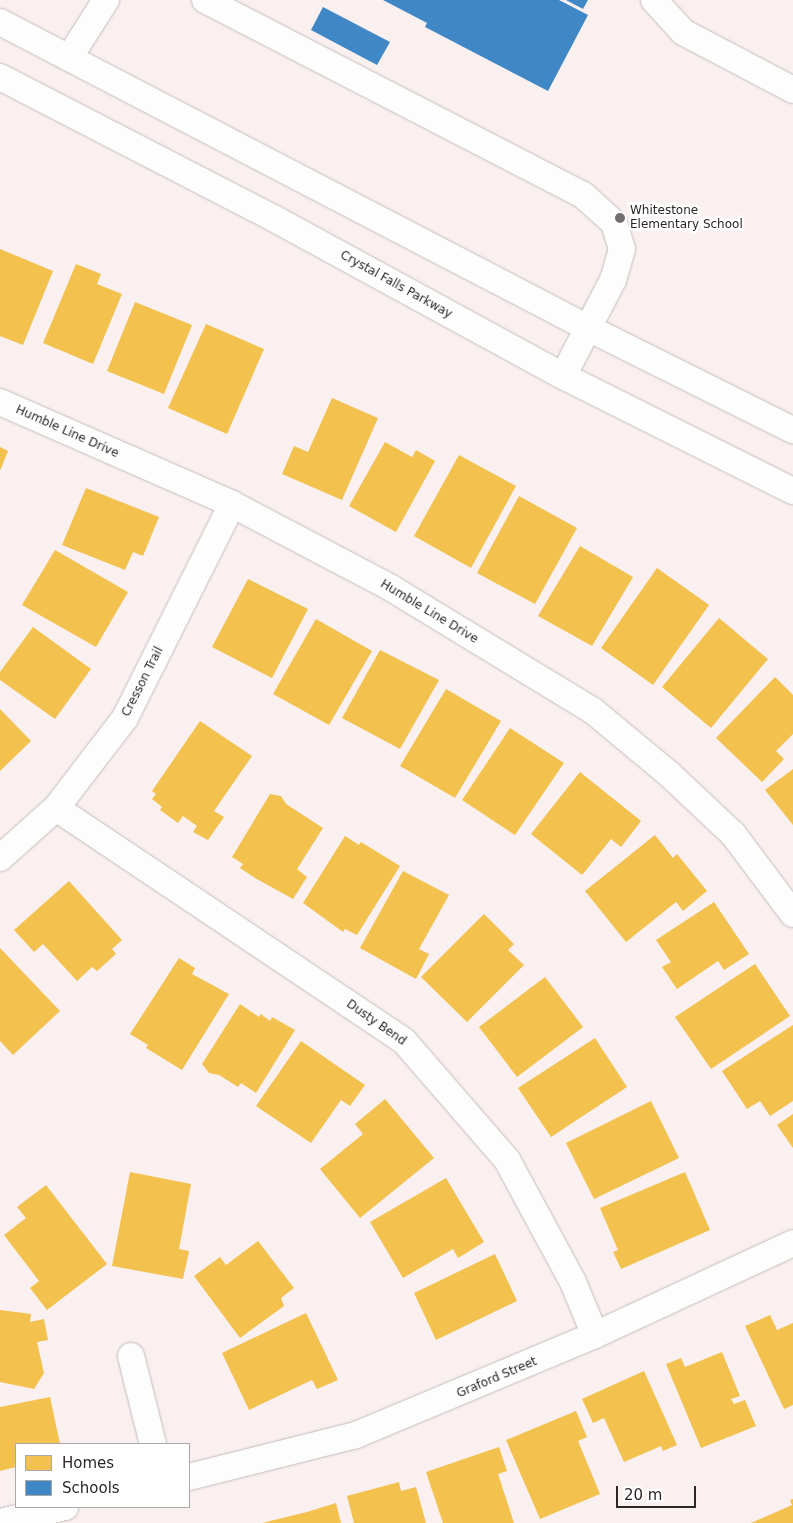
<!DOCTYPE html>
<html>
<head>
<meta charset="utf-8">
<style>
  body { margin:0 }
  #map { position:relative; width:793px; height:1523px; overflow:hidden; background:#faf0f0; font-family:"DejaVu Sans",sans-serif }
  div>[style] { position:absolute }
  [style*='--x'] { left:calc(var(--x)*1px); top:calc(var(--y)*1px); width:calc(var(--w)*1px); rotate:calc(var(--a)*1deg) }
  .homes>* { inset:0; background:#f2c14e }
  .schools>* { inset:0; background:#3f88c5 }
  .roads { filter:drop-shadow(0 0 1px #c4bdbc) drop-shadow(0 0 1px #c4bdbc) }
  .minor>* { height:26px; margin:-13px; padding:0 13px; transform-origin:13px; border-radius:13px; background:#fefdfd }
  .dots>* { width:14px; height:14px; translate:-50% -50%; box-sizing:border-box; border:2px solid #fff; border-radius:50% }
  span { translate:-50% -50%; white-space:nowrap; text-align:center; line-height:1.15; -webkit-text-stroke:5px #fff; paint-order:stroke }
  .poi-label { font-size:12px; color:#2c2726 }
  .left { translate:0 -50%; text-align:left }
  .street-label { font-size:12px; color:#2c2726 }
  .legend { position:absolute; left:15px; top:1443px; width:175px; height:65px; box-sizing:border-box; background:#fff; border:1px solid #aba9a8; margin:0; padding:6px 9px; list-style:none; font-size:15px; color:#2c2726 }
  .legend li { display:flex; align-items:center; gap:10px; height:25px }
  .legend b { width:25px; border:1px solid #aba9a8 }
  .scale { position:absolute; left:616px; top:1486px; width:80px; height:22px; box-sizing:border-box; border:2px solid #2c2726; border-top:0; padding-left:6px; font-size:15px; line-height:18px; white-space:nowrap; color:#2c2726; -webkit-text-stroke:4px #fff; paint-order:stroke }
</style>
</head>
<body>
<div id="map">
  <div class="homes">
    <div style="clip-path:polygon(0 249px,53px 271px,23px 345px,0 336px)"></div>
    <div style="clip-path:polygon(76px 264px,101px 274px,97px 284px,122px 294px,93px 364px,43px 343px)"></div>
    <div style="clip-path:polygon(135px 302px,192px 325px,164px 394px,107px 371px)"></div>
    <div style="clip-path:polygon(206px 324px,264px 349px,227px 434px,168px 408px)"></div>
    <div style="clip-path:polygon(332px 398px,378px 418px,342px 500px,282px 474px,294px 446px,308px 452px)"></div>
    <div style="clip-path:polygon(385px 442px,412px 457px,416px 450px,435px 461px,396px 532px,349px 506px)"></div>
    <div style="clip-path:polygon(0 447px,8px 451px,0 471px)"></div>
    <div style="clip-path:polygon(459px 455px,516px 486px,471px 568px,414px 536px)"></div>
    <div style="clip-path:polygon(86px 488px,159px 517px,143px 556px,133px 552px,125px 570px,62px 545px)"></div>
    <div style="clip-path:polygon(519px 496px,577px 528px,535px 604px,477px 573px)"></div>
    <div style="clip-path:polygon(580px 546px,633px 577px,592px 646px,538px 616px)"></div>
    <div style="clip-path:polygon(55px 550px,128px 592px,96px 647px,22px 605px)"></div>
    <div style="clip-path:polygon(657px 568px,709px 605px,653px 685px,601px 648px)"></div>
    <div style="clip-path:polygon(248px 579px,308px 609px,272px 678px,212px 647px)"></div>
    <div style="clip-path:polygon(719px 618px,768px 659px,711px 728px,662px 687px)"></div>
    <div style="clip-path:polygon(316px 619px,372px 651px,329px 725px,273px 694px)"></div>
    <div style="clip-path:polygon(33px 627px,91px 669px,55px 719px,0 680px,0 672px)"></div>
    <div style="clip-path:polygon(380px 650px,439px 680px,400px 749px,342px 718px)"></div>
    <div style="clip-path:polygon(775px 677px,793px 695px,793px 734px,776px 751px,784px 759px,762px 782px,716px 738px)"></div>
    <div style="clip-path:polygon(446px 689px,501px 721px,455px 798px,400px 766px)"></div>
    <div style="clip-path:polygon(0 709px,31px 741px,0 771px)"></div>
    <div style="clip-path:polygon(200px 721px,252px 756px,214px 811px,224px 817px,208px 840px,193px 832px,197px 826px,183px 816px,178px 823px,160px 810px,162px 807px,152px 799px,156px 794px,152px 791px)"></div>
    <div style="clip-path:polygon(510px 728px,564px 763px,515px 835px,462px 800px)"></div>
    <div style="clip-path:polygon(793px 769px,793px 825px,765px 790px)"></div>
    <div style="clip-path:polygon(580px 772px,641px 821px,621px 847px,611px 839px,582px 875px,531px 834px)"></div>
    <div style="clip-path:polygon(270px 794px,281px 796px,286px 804px,323px 828px,297px 869px,307px 877px,293px 899px,255px 878px,240px 868px,243px 864px,232px 857px)"></div>
    <div style="clip-path:polygon(655px 835px,673px 858px,677px 854px,707px 891px,683px 911px,676px 902px,626px 942px,585px 891px)"></div>
    <div style="clip-path:polygon(345px 836px,359px 845px,361px 842px,400px 866px,357px 935px,345px 929px,343px 932px,303px 903px)"></div>
    <div style="clip-path:polygon(403px 871px,449px 895px,419px 949px,429px 954px,416px 979px,360px 948px)"></div>
    <div style="clip-path:polygon(69px 881px,122px 940px,112px 949px,116px 954px,97px 971px,92px 967px,77px 981px,43px 944px,34px 952px,14px 930px)"></div>
    <div style="clip-path:polygon(714px 902px,749px 954px,724px 970px,718px 961px,677px 989px,662px 967px,671px 962px,656px 940px)"></div>
    <div style="clip-path:polygon(484px 914px,514px 944px,508px 950px,524px 965px,467px 1022px,421px 977px)"></div>
    <div style="clip-path:polygon(0 948px,60px 1011px,13px 1055px,0 1041px)"></div>
    <div style="clip-path:polygon(179px 958px,195px 968px,192px 974px,229px 994px,182px 1070px,146px 1048px,148px 1045px,130px 1034px)"></div>
    <div style="clip-path:polygon(755px 964px,790px 1016px,711px 1069px,675px 1017px)"></div>
    <div style="clip-path:polygon(545px 977px,583px 1027px,517px 1077px,479px 1027px)"></div>
    <div style="clip-path:polygon(240px 1004px,259px 1017px,261px 1014px,270px 1021px,272px 1017px,295px 1030px,256px 1093px,241px 1083px,238px 1087px,219px 1075px,209px 1073px,202px 1064px)"></div>
    <div style="clip-path:polygon(793px 1025px,793px 1101px,770px 1116px,760px 1101px,747px 1109px,722px 1071px)"></div>
    <div style="clip-path:polygon(595px 1038px,627px 1087px,551px 1137px,518px 1088px)"></div>
    <div style="clip-path:polygon(301px 1041px,365px 1085px,350px 1106px,341px 1100px,311px 1143px,256px 1106px)"></div>
    <div style="clip-path:polygon(385px 1099px,434px 1158px,360px 1218px,320px 1169px,363px 1134px,355px 1124px)"></div>
    <div style="clip-path:polygon(651px 1101px,679px 1158px,594px 1199px,566px 1143px)"></div>
    <div style="clip-path:polygon(793px 1114px,793px 1148px,777px 1125px)"></div>
    <div style="clip-path:polygon(130px 1172px,191px 1184px,179px 1249px,189px 1251px,183px 1279px,112px 1266px)"></div>
    <div style="clip-path:polygon(685px 1172px,710px 1230px,621px 1269px,613px 1252px,618px 1250px,600px 1208px)"></div>
    <div style="clip-path:polygon(446px 1178px,484px 1242px,458px 1258px,453px 1249px,403px 1278px,370px 1222px)"></div>
    <div style="clip-path:polygon(46px 1185px,107px 1264px,47px 1310px,30px 1288px,39px 1281px,4px 1235px,26px 1218px,17px 1207px)"></div>
    <div style="clip-path:polygon(258px 1241px,294px 1288px,281px 1298px,284px 1306px,240px 1338px,194px 1276px,220px 1257px,226px 1265px)"></div>
    <div style="clip-path:polygon(495px 1254px,517px 1301px,436px 1340px,414px 1293px)"></div>
    <div style="clip-path:polygon(0 1310px,31px 1314px,30px 1322px,44px 1319px,48px 1340px,37px 1342px,44px 1373px,34px 1389px,0 1382px)"></div>
    <div style="clip-path:polygon(306px 1313px,338px 1380px,317px 1389px,312px 1380px,249px 1410px,222px 1353px)"></div>
    <div style="clip-path:polygon(770px 1315px,777px 1330px,793px 1323px,793px 1405px,784px 1409px,745px 1326px)"></div>
    <div style="clip-path:polygon(722px 1352px,740px 1396px,731px 1399px,734px 1404px,745px 1400px,756px 1426px,701px 1448px,666px 1364px,681px 1358px,685px 1367px)"></div>
    <div style="clip-path:polygon(644px 1371px,677px 1445px,663px 1451px,661px 1446px,624px 1462px,604px 1418px,593px 1423px,582px 1399px)"></div>
    <div style="clip-path:polygon(50px 1397px,60px 1444px,16px 1444px,16px 1467px,0 1471px,0 1407px)"></div>
    <div style="clip-path:polygon(576px 1411px,587px 1437px,578px 1441px,600px 1494px,540px 1519px,506px 1440px)"></div>
    <div style="clip-path:polygon(499px 1447px,507px 1471px,498px 1474px,514px 1523px,443px 1523px,426px 1472px)"></div>
    <div style="clip-path:polygon(399px 1482px,401px 1491px,416px 1487px,426px 1523px,354px 1523px,347px 1496px)"></div>
    <div style="clip-path:polygon(793px 1499px,793px 1523px,751px 1523px,792px 1505px,790px 1500px)"></div>
    <div style="clip-path:polygon(336px 1503px,341px 1523px,262px 1523px,307px 1512px)"></div>
  </div>
  <div class="schools">
    <div style="clip-path:polygon(383px 0,559px 0,588px 15px,548px 91px,425px 27px,427px 23px)"></div>
    <div style="clip-path:polygon(566px 0,588px 0,583px 9px)"></div>
    <div style="clip-path:polygon(323px 7px,390px 42px,377px 65px,311px 30px)"></div>
  </div>
  <div class="roads">
    <div class="minor">
      <div style="--x:205;--y:0;--w:425;--a:27.3"></div>
      <div style="--x:583;--y:195;--w:42;--a:42.1"></div>
      <div style="--x:614;--y:223;--w:27;--a:73"></div>
      <div style="--x:622;--y:249;--w:32;--a:106"></div>
      <div style="--x:613;--y:280;--w:108;--a:117.5"></div>
      <div style="--x:654;--y:0;--w:43;--a:47.8"></div>
      <div style="--x:683;--y:32;--w:124;--a:27.8"></div>
      <div style="--x:0;--y:22;--w:665;--a:27.49"></div>
      <div style="--x:590;--y:329;--w:227;--a:26.5"></div>
      <div style="--x:69;--y:58;--w:69;--a:-57.5"></div>
      <div style="--x:0;--y:77;--w:309;--a:27.3"></div>
      <div style="--x:275;--y:219;--w:328;--a:28.6"></div>
      <div style="--x:563;--y:376;--w:257;--a:26.6"></div>
      <div style="--x:0;--y:402;--w:253;--a:23.7"></div>
      <div style="--x:232;--y:504;--w:180;--a:27.8"></div>
      <div style="--x:391;--y:588;--w:235;--a:31.3"></div>
      <div style="--x:592;--y:710;--w:99;--a:39.7"></div>
      <div style="--x:668;--y:773;--w:89;--a:43.2"></div>
      <div style="--x:733;--y:834;--w:100;--a:53.1"></div>
      <div style="--x:56;--y:808;--w:419;--a:33.8"></div>
      <div style="--x:404;--y:1041;--w:157;--a:49.1"></div>
      <div style="--x:507;--y:1160;--w:139;--a:61.6"></div>
      <div style="--x:573;--y:1282;--w:57;--a:67.5"></div>
      <div style="--x:0;--y:858;--w:75;--a:-41.8"></div>
      <div style="--x:56;--y:808;--w:113;--a:-52.5"></div>
      <div style="--x:125;--y:718;--w:239;--a:-63.4"></div>
      <div style="--x:131;--y:1356;--w:91;--a:76"></div>
      <div style="--x:189;--y:1477;--w:172;--a:-14.1"></div>
      <div style="--x:356;--y:1435;--w:259;--a:-22.7"></div>
      <div style="--x:595;--y:1335;--w:218;--a:-24.9"></div>
      <div style="--x:0;--y:1522;--w:67;--a:-13"></div>
    </div>
  </div>
  <div class="dots">
    <div style="left:620px;top:218px;background:#746d6d"></div>
  </div>
  <div class="poi-label">
    <span class="left" style="left:630px;top:218px">Whitestone<br>Elementary School</span>
  </div>
  <div class="street-label">
    <span style="left:396px;top:285px;rotate:29deg">Crystal Falls Parkway</span>
    <span style="left:67px;top:432px;rotate:24deg">Humble Line Drive</span>
    <span style="left:429px;top:612px;rotate:31deg">Humble Line Drive</span>
    <span style="left:143px;top:682px;rotate:-63deg">Cresson Trail</span>
    <span style="left:376px;top:1023px;rotate:35deg">Dusty Bend</span>
    <span style="left:497px;top:1378px;rotate:-23deg">Graford Street</span>
  </div>
  <ul class="legend">
  <li><b style="height:14px;background:#f2c14e"></b>Homes</li>
  <li><b style="height:14px;background:#3f88c5"></b>Schools</li>
  </ul>
  <div class="scale">20 m</div>
</div>
</body>
</html>
